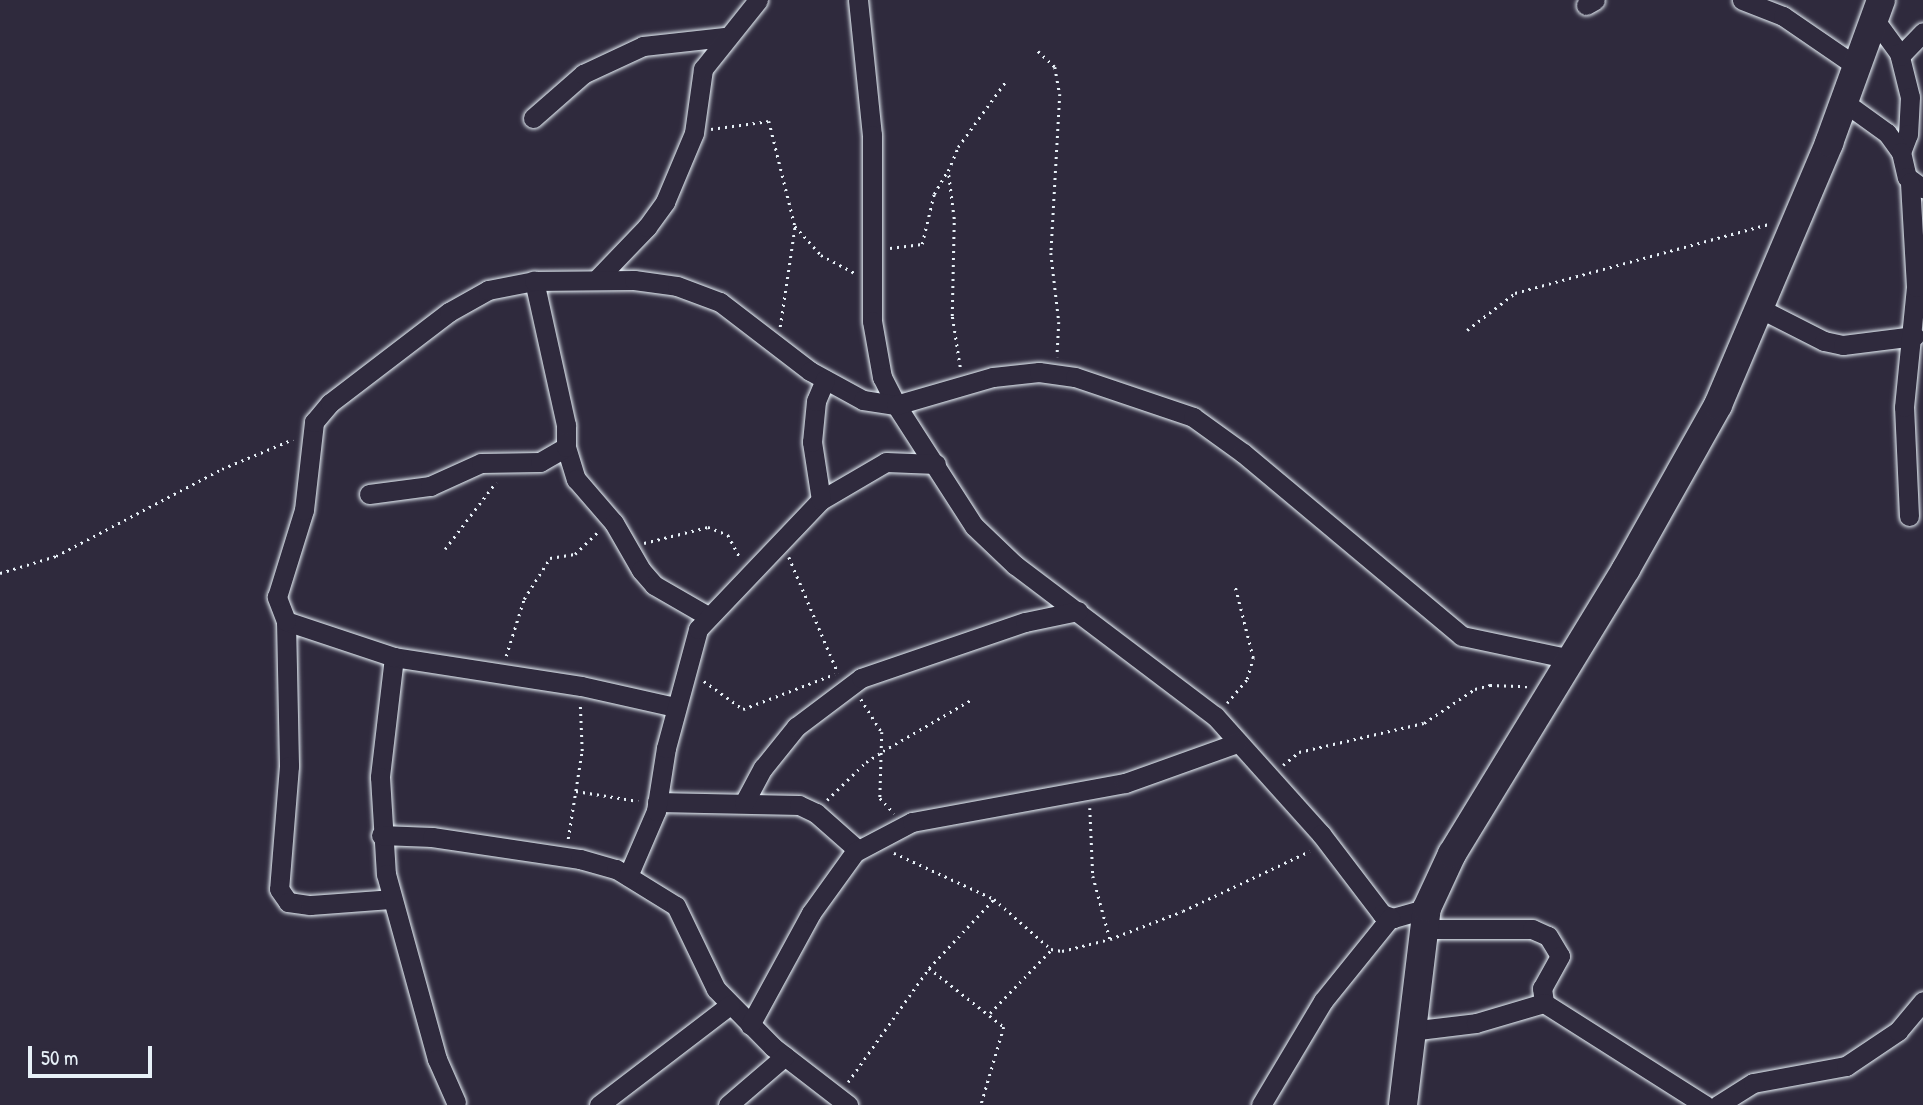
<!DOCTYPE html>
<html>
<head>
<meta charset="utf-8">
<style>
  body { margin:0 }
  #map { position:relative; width:1923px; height:1105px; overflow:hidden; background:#2f2a3d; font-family:"Patrick Hand",sans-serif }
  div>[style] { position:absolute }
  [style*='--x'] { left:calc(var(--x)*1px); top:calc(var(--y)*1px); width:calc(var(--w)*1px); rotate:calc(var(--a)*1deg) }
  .path>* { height:2.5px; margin-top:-1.25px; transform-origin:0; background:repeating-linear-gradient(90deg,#e8f1f8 0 2px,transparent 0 7px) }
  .roads { filter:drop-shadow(0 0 2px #e8f1f8) drop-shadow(0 0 2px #e8f1f8) }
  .street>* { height:19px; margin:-9.5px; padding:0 9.5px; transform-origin:9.5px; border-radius:9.5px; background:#2f2a3d }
  .secondary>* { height:28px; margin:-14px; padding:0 14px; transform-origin:14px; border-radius:14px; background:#2f2a3d }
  span { translate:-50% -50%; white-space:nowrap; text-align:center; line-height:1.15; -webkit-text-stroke:5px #2f2a3d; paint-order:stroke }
  .scale { position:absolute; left:28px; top:1046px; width:124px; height:32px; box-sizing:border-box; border:4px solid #e8f1f8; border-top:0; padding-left:9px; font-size:21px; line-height:24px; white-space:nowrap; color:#e8f1f8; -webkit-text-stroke:5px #2f2a3d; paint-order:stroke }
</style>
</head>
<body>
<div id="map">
  <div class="path">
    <div style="--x:1038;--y:51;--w:23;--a:43"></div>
    <div style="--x:1055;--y:67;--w:27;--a:80"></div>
    <div style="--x:1060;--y:94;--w:159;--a:93.2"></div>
    <div style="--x:1051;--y:253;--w:69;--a:83.4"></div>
    <div style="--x:1059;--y:322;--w:35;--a:93"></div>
    <div style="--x:711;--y:129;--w:59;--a:-7.9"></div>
    <div style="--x:769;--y:121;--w:108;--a:76.1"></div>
    <div style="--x:795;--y:226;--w:39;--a:48"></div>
    <div style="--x:821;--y:255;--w:38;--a:28"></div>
    <div style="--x:890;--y:248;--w:32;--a:-7"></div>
    <div style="--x:922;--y:244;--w:51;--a:-76.5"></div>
    <div style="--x:934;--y:194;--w:28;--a:-60"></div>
    <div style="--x:780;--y:327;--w:102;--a:-81.6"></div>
    <div style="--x:1467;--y:330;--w:61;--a:-37.6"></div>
    <div style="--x:1515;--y:293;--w:263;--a:-15.2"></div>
    <div style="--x:960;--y:367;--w:52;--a:-98.9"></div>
    <div style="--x:952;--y:316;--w:97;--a:-88.8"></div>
    <div style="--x:954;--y:219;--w:48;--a:-97.1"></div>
    <div style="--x:948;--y:171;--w:26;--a:-67"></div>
    <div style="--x:958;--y:147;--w:82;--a:-54"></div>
    <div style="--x:644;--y:543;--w:66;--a:-14"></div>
    <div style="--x:708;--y:527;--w:22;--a:22"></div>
    <div style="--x:728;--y:535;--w:27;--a:62"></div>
    <div style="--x:445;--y:549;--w:84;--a:-52.7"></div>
    <div style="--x:789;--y:557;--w:126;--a:67.1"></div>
    <div style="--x:0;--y:573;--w:59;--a:-16.9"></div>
    <div style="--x:56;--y:556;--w:187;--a:-27.7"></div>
    <div style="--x:222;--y:469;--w:77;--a:-22.9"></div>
    <div style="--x:506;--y:656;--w:60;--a:-72.5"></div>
    <div style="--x:524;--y:599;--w:49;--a:-57.6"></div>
    <div style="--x:550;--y:558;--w:25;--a:-9"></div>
    <div style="--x:575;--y:554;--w:33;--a:-44"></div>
    <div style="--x:704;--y:681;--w:48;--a:35.7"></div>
    <div style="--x:743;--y:709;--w:98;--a:-20.8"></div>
    <div style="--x:861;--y:699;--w:39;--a:58"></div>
    <div style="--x:882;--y:732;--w:66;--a:91.7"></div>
    <div style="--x:880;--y:798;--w:21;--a:47"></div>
    <div style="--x:1227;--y:703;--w:31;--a:-50"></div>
    <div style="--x:1247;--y:679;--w:22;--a:-74"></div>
    <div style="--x:1253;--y:658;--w:73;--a:-104.2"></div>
    <div style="--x:883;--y:751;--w:102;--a:-30.1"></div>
    <div style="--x:1283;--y:765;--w:21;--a:-39"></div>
    <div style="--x:1299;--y:752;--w:128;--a:-13.1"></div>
    <div style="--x:1424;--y:723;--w:61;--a:-33.7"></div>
    <div style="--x:1475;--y:689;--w:16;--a:-15"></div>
    <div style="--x:1490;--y:685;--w:37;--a:2"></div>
    <div style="--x:576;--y:791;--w:63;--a:9.2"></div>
    <div style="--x:827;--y:800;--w:54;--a:-44.3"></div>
    <div style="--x:866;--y:762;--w:19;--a:-32"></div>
    <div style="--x:1090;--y:808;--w:68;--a:87.5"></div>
    <div style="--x:1093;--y:876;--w:65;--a:74.9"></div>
    <div style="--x:568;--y:839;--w:89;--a:-81"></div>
    <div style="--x:582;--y:751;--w:48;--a:-92.4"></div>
    <div style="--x:894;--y:853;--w:110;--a:24.7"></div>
    <div style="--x:994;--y:899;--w:76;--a:41.3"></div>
    <div style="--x:1051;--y:949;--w:11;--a:10"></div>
    <div style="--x:1062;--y:951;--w:49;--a:-14"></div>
    <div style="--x:1110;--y:939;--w:78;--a:-21"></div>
    <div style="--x:1183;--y:911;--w:140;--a:-25.3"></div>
    <div style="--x:929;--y:968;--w:95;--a:38.2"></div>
    <div style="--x:1004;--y:1027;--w:81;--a:106.4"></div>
    <div style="--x:990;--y:1013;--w:88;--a:-45.9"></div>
    <div style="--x:848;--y:1082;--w:140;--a:-54.6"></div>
    <div style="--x:929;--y:968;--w:95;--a:-46.7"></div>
  </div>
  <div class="roads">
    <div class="street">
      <div style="--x:858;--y:0;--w:136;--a:84.1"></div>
      <div style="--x:872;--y:135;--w:186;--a:90"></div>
      <div style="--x:872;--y:321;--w:57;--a:79.9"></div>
      <div style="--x:882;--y:377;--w:31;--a:63"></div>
      <div style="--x:896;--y:405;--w:144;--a:57.2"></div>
      <div style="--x:974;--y:526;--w:57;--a:43.6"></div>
      <div style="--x:1015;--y:565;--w:251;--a:37.1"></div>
      <div style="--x:1215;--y:716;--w:159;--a:48.1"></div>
      <div style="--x:1321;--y:834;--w:101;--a:52.7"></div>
      <div style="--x:1382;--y:914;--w:12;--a:20"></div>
      <div style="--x:1393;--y:918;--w:35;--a:-16"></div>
      <div style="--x:1742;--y:0;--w:44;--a:21.3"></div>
      <div style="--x:1783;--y:16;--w:88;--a:34.4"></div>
      <div style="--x:1586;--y:5;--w:10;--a:-29"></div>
      <div style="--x:1872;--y:16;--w:46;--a:53.9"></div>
      <div style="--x:1899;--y:53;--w:45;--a:76"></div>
      <div style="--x:1910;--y:97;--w:37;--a:93"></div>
      <div style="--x:1908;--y:134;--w:19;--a:111"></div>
      <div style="--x:1900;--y:56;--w:33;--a:-46"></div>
      <div style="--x:1844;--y:102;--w:53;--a:35.8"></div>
      <div style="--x:1887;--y:133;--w:24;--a:54"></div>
      <div style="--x:1901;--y:152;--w:26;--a:77"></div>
      <div style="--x:1907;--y:177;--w:19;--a:36"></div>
      <div style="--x:533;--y:118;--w:67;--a:-41.3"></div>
      <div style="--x:583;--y:74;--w:66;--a:-25"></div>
      <div style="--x:643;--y:46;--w:82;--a:-6.3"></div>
      <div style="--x:596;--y:280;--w:74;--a:-46.1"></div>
      <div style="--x:647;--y:227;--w:31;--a:-54"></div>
      <div style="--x:665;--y:202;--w:75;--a:-67.2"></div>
      <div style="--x:694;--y:133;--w:65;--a:-82"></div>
      <div style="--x:703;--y:69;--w:88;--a:-51.4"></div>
      <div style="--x:1757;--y:307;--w:75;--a:26.9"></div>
      <div style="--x:1824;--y:341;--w:19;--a:12"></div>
      <div style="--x:1843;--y:345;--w:72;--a:-7.2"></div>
      <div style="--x:566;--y:447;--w:34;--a:73"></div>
      <div style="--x:576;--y:479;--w:58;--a:49.2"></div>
      <div style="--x:614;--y:523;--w:54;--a:60.1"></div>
      <div style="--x:641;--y:570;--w:20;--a:49"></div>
      <div style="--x:654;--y:585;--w:62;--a:29.9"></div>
      <div style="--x:369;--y:494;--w:62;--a:-7.5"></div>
      <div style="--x:430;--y:486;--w:56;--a:-24.3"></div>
      <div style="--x:481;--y:463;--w:59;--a:-1"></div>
      <div style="--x:540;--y:462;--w:30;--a:-30"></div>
      <div style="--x:566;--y:447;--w:22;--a:-90"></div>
      <div style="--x:566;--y:425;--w:148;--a:-102.5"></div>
      <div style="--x:821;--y:500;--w:75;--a:-30.3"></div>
      <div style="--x:886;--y:462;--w:50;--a:2.3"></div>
      <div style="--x:1909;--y:516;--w:109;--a:-92.6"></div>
      <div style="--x:1904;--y:407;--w:121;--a:-84.3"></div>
      <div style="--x:1916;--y:287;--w:105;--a:-93.3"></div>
      <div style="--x:286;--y:621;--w:145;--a:88.8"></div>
      <div style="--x:289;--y:766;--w:123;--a:94.6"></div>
      <div style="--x:279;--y:889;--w:16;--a:55"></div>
      <div style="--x:288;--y:902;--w:22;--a:8"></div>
      <div style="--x:310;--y:905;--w:81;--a:-4.2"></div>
      <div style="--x:394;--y:657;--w:121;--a:96.7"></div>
      <div style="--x:380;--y:777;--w:97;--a:86.5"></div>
      <div style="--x:386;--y:874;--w:192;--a:74.6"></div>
      <div style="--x:437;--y:1059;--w:47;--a:66.2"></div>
      <div style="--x:675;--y:707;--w:96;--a:-167.4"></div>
      <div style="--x:581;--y:686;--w:189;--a:-171.2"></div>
      <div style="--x:394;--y:657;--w:114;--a:-161.6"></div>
      <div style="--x:286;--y:621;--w:26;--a:-111"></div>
      <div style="--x:277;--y:597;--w:91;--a:-72.8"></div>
      <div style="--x:304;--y:510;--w:89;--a:-83.5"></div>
      <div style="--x:314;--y:422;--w:25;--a:-50"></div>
      <div style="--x:330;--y:403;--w:150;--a:-37.4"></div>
      <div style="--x:449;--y:312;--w:45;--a:-29.4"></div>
      <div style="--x:488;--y:290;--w:47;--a:-11.1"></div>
      <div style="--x:534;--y:281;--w:100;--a:-0.6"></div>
      <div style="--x:634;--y:280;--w:43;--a:7.9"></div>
      <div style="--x:677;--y:286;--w:46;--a:20.4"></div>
      <div style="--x:720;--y:302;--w:113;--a:37.5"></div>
      <div style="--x:810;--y:371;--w:60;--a:28.7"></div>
      <div style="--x:863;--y:400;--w:33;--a:9"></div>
      <div style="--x:896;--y:405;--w:101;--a:-16.1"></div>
      <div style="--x:993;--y:377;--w:46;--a:-6.2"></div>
      <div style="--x:1039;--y:372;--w:36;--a:8"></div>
      <div style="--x:1075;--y:377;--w:125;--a:18.7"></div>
      <div style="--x:1193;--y:417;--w:62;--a:35.8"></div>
      <div style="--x:1243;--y:453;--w:285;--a:39.9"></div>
      <div style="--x:1462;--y:636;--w:111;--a:11.9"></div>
      <div style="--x:657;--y:802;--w:142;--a:1.2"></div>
      <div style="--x:799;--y:805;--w:19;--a:25"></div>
      <div style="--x:816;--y:813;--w:56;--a:41.4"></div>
      <div style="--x:744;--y:803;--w:40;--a:-62"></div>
      <div style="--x:763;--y:768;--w:53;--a:-51.2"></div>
      <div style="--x:796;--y:727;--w:81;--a:-37"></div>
      <div style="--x:861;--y:678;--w:173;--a:-18.9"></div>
      <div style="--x:1025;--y:622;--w:54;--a:-11.7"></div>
      <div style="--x:381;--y:835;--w:51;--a:2.2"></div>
      <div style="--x:432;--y:837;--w:150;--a:8.5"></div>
      <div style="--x:580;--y:859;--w:37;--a:16"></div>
      <div style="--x:616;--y:869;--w:70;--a:31.7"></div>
      <div style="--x:676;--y:906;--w:92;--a:64.3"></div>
      <div style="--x:716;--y:989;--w:81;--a:45.5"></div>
      <div style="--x:773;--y:1047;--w:95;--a:37.7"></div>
      <div style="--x:628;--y:876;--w:71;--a:-66.7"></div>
      <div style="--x:656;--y:811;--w:64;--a:-81"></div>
      <div style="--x:666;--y:748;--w:123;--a:-74.9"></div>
      <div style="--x:698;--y:629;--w:178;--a:-46.4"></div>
      <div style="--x:821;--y:500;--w:59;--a:-98.8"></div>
      <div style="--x:812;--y:442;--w:41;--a:-84.4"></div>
      <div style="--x:816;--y:401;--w:23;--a:-67"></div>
      <div style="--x:1425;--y:929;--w:107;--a:0"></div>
      <div style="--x:1532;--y:929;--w:17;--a:24"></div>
      <div style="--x:1548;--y:936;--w:23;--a:59"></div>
      <div style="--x:1560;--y:956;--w:37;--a:119"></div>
      <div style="--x:1542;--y:988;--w:15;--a:82"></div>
      <div style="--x:1544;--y:1003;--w:191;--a:32.4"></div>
      <div style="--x:750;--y:1025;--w:128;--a:-61.4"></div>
      <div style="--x:811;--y:913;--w:75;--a:-54.2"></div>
      <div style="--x:855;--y:852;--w:64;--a:-27.8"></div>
      <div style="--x:912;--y:822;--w:217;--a:-10.4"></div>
      <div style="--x:1125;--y:783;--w:119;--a:-19.7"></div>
      <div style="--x:1410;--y:1031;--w:66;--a:-6.9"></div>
      <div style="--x:1476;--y:1023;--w:71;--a:-16.4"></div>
      <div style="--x:599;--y:1105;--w:165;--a:-37.4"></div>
      <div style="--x:728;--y:1105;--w:75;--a:-40.7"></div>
      <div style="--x:1261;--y:1105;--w:121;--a:-59.2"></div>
      <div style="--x:1323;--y:1001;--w:107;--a:-51.1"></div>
      <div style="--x:1718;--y:1105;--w:41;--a:-32.2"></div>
      <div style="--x:1753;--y:1083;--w:95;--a:-10.4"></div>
      <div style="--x:1846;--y:1066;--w:63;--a:-33.9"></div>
      <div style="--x:1898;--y:1031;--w:39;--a:-50"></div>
    </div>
    <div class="secondary">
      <div style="--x:1403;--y:1105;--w:198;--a:-83.1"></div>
      <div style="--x:1427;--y:908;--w:60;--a:-65.2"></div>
      <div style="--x:1452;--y:854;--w:334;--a:-58.6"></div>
      <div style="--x:1626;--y:569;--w:188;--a:-60.7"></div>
      <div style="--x:1718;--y:405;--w:285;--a:-67"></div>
      <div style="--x:1829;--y:143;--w:152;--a:-70"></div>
    </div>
  </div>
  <div class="scale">50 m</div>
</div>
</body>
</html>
